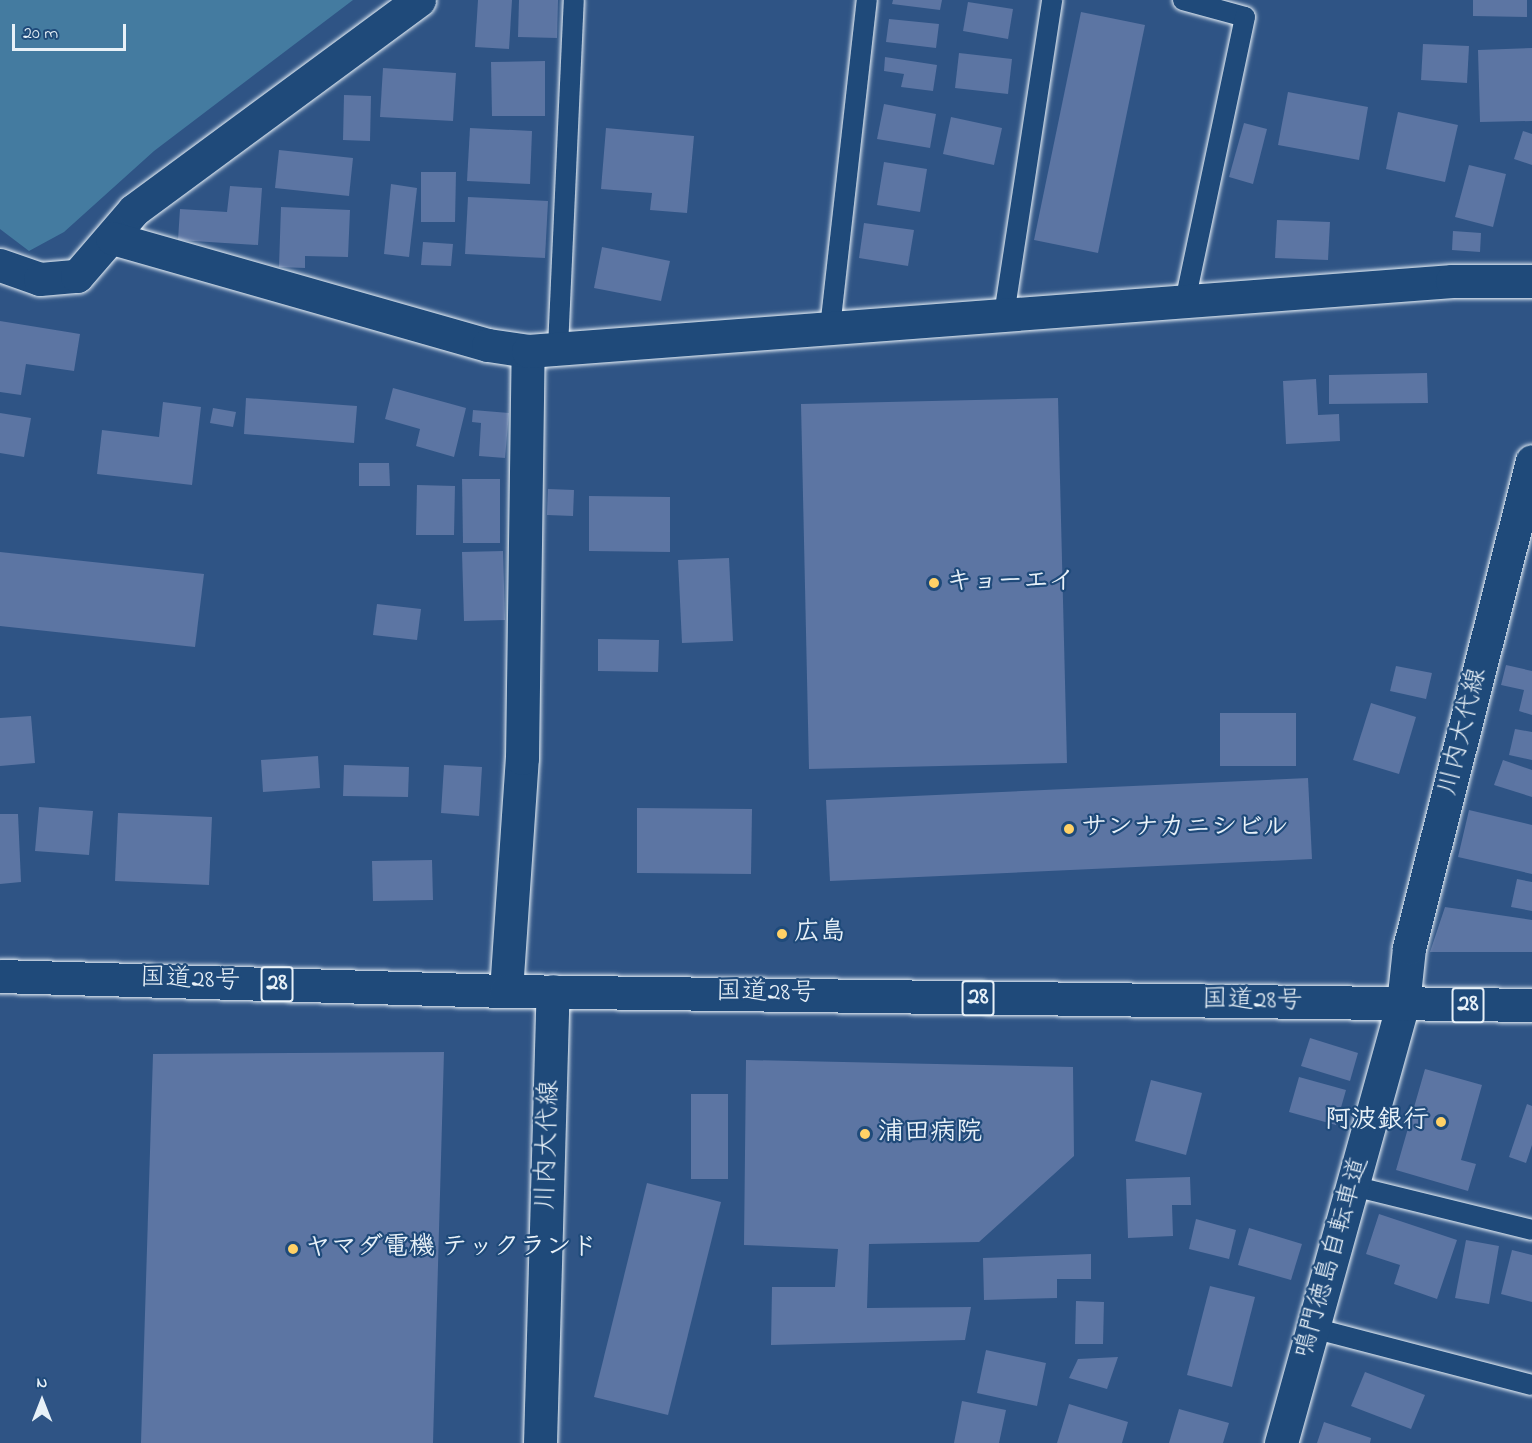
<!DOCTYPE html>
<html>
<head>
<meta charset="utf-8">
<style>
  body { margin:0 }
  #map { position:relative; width:1532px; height:1443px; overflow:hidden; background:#2f5485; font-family:"Indie Flower","Klee One",sans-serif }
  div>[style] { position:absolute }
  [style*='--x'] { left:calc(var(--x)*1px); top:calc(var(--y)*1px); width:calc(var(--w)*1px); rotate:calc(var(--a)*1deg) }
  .water>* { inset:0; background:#447ba0 }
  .building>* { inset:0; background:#5c75a3 }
  .roads { filter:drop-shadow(0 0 2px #e8f1f8) drop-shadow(0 0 2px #e8f1f8) }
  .lane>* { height:20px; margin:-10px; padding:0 10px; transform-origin:10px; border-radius:10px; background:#1f4a7a }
  .street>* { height:33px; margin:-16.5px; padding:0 16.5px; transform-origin:16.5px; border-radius:16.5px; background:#1f4a7a }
  .secondary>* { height:33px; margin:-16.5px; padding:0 16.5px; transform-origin:16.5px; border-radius:16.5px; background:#1f4a7a }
  .highway>* { height:33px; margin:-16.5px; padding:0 16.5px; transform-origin:16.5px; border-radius:16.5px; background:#1f4a7a }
  .dots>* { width:16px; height:16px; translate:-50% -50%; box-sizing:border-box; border:3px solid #1f4a7a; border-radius:50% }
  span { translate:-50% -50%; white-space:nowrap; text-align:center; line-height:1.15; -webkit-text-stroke:4.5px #1f4a7a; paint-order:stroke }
  .shield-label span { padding:2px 4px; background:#1f4a7a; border:2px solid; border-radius:4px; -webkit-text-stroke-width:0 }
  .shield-label { font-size:24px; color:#e8f1f8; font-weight:700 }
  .poi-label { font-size:26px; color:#e8f1f8; font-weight:700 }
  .left { translate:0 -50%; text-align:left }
  .right { translate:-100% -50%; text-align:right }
  .street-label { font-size:26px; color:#e8f1f8 }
  .north { position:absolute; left:12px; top:1371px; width:60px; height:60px; -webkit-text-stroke:4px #1f4a7a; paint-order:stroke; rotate:0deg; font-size:16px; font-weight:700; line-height:24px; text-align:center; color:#e8f1f8 }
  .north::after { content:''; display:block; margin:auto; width:21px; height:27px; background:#e8f1f8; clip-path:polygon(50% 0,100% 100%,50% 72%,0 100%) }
  .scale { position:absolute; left:12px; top:24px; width:114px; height:27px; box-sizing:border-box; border:3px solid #e8f1f8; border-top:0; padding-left:8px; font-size:18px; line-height:21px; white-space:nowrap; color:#e8f1f8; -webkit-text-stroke:4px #1f4a7a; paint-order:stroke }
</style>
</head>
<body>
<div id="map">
  <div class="water">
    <div style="clip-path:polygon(0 0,353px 0,154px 151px,64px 232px,29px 251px,0 229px)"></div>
  </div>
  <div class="building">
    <div style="clip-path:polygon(478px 0,512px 0,509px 49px,475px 47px)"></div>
    <div style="clip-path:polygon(519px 0,558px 0,557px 38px,518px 37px)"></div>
    <div style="clip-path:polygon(893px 0,942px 0,940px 10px,892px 4px)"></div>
    <div style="clip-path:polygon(1473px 0,1527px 0,1527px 17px,1473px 16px)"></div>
    <div style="clip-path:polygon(968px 2px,1013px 9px,1008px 39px,963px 31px)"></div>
    <div style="clip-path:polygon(1081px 12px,1145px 25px,1098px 253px,1034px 240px)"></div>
    <div style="clip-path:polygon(889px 19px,939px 24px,936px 48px,886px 42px)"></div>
    <div style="clip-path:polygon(1423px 44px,1469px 46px,1467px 83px,1421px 80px)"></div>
    <div style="clip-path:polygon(1532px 48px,1532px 121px,1480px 122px,1478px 50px)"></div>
    <div style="clip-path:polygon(959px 53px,1012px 59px,1008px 94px,955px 88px)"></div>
    <div style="clip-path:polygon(885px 57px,937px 65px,933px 91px,901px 87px,904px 74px,884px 71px)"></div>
    <div style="clip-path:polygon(545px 61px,545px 116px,492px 116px,491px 62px)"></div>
    <div style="clip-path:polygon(383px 68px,456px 73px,453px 121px,380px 117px)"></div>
    <div style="clip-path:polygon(1288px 92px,1368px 107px,1359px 160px,1278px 145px)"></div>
    <div style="clip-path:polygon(344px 95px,371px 96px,370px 141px,343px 140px)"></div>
    <div style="clip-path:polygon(884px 104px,936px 114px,930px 148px,877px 139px)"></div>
    <div style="clip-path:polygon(1398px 112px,1458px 125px,1445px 182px,1386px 169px)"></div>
    <div style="clip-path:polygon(951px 117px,1002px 128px,994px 165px,943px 154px)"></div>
    <div style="clip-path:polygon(1244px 123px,1267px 129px,1253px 184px,1229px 177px)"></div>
    <div style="clip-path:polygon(470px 128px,532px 131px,530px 184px,467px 181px)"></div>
    <div style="clip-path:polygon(606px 128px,694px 136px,687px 213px,650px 210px,652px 193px,601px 189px)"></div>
    <div style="clip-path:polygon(1523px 131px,1532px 134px,1532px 165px,1514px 159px)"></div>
    <div style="clip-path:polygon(279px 150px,353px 158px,349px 196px,275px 188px)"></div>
    <div style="clip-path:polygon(884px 162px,927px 169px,920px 212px,877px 205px)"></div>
    <div style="clip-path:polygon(1469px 165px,1506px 174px,1493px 227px,1455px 217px)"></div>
    <div style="clip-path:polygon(421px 172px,456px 172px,455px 222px,421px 222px)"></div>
    <div style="clip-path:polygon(391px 184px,417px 188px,409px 257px,384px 254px)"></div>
    <div style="clip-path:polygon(230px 186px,262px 188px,258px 245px,178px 240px,180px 209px,227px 212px)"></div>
    <div style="clip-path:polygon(468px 197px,548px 201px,545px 258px,465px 254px)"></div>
    <div style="clip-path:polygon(281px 207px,350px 210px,348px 257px,305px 256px,305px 268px,279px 267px)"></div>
    <div style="clip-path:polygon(1277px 220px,1330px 222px,1328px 260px,1275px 258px)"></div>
    <div style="clip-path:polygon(864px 223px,914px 230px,908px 266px,859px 258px)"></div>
    <div style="clip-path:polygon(1453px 231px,1481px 233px,1480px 252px,1452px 250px)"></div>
    <div style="clip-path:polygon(423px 242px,453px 244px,451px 266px,421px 265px)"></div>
    <div style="clip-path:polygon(602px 247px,670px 261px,661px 301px,594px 288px)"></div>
    <div style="clip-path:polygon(0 321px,80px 334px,74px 371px,26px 364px,21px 395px,0 392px)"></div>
    <div style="clip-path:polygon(1427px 373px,1428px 403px,1329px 404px,1329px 375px)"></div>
    <div style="clip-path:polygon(1316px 379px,1318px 415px,1339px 414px,1340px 441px,1286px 444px,1283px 381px)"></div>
    <div style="clip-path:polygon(393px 388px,466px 408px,454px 457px,416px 446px,420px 429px,385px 419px)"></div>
    <div style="clip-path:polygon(246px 398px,357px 406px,354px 443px,244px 434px)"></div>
    <div style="clip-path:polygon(1058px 398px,1067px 763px,809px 769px,801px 404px)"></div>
    <div style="clip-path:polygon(163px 402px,201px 407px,192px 485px,97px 474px,102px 430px,159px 437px)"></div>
    <div style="clip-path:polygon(213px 408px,236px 412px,233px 427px,210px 423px)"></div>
    <div style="clip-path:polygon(473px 410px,509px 413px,505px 458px,479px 456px,481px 423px,472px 422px)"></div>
    <div style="clip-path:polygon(0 413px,31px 418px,24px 457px,0 453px)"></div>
    <div style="clip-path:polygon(359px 463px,389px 463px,390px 486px,359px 486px)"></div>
    <div style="clip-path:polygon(462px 479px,500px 479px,500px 543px,463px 543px)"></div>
    <div style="clip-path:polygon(417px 485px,455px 486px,454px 535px,416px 535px)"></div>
    <div style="clip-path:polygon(548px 489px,574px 490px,573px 516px,547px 515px)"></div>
    <div style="clip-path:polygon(589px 496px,670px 497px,670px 552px,589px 551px)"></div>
    <div style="clip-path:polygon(503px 551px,505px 620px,464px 621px,462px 552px)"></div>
    <div style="clip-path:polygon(0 552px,204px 574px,195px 647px,0 626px)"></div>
    <div style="clip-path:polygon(729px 558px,733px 641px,682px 643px,678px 560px)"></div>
    <div style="clip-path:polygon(377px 604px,421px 609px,417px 640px,373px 635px)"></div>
    <div style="clip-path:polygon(598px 639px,659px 640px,658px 672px,598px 671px)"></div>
    <div style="clip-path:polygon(1506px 665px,1532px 671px,1532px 715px,1519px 711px,1524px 690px,1501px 685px)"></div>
    <div style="clip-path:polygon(1396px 666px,1432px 673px,1426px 699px,1390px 691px)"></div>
    <div style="clip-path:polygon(1371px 703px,1416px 717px,1399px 774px,1353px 760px)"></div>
    <div style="clip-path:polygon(1220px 713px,1296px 713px,1296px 766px,1220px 766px)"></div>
    <div style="clip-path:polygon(31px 716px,35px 763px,0 766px,0 718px)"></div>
    <div style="clip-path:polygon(1515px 729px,1532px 732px,1532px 760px,1509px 755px)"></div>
    <div style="clip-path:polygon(318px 756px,320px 788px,263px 792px,261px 760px)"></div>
    <div style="clip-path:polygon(1503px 760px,1532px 770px,1532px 797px,1494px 785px)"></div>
    <div style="clip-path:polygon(344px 765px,409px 767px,408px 797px,343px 796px)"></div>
    <div style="clip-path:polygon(444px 765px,482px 767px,479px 816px,441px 813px)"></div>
    <div style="clip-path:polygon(1308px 778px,1312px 859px,830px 881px,826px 800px)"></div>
    <div style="clip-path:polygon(39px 807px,93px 811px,89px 855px,35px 851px)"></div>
    <div style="clip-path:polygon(637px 808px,752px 809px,751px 874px,637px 873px)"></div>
    <div style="clip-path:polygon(1469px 810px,1532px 825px,1532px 874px,1458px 857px)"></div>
    <div style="clip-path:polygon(118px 813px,212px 817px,209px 885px,115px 881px)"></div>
    <div style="clip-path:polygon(0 814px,18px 814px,21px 882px,0 884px)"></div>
    <div style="clip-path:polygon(432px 860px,433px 900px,373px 901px,372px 861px)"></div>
    <div style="clip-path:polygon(1517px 879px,1532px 882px,1532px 911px,1511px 907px)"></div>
    <div style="clip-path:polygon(1445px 907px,1532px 920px,1532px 952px,1430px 952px)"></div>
    <div style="clip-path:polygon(1310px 1038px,1358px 1053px,1350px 1081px,1301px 1066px)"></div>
    <div style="clip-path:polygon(444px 1052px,433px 1443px,141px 1443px,153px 1054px)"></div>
    <div style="clip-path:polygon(746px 1060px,1073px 1067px,1074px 1156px,979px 1242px,869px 1244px,867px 1308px,971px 1307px,965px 1340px,771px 1345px,772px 1287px,835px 1287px,838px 1249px,744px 1245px)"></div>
    <div style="clip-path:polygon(1425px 1069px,1482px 1085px,1461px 1160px,1476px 1164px,1468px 1191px,1396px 1170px)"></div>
    <div style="clip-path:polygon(1299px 1077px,1346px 1090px,1336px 1125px,1289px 1112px)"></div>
    <div style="clip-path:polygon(1151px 1080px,1202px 1093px,1186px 1155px,1135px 1141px)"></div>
    <div style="clip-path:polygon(691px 1094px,728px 1094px,728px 1179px,691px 1179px)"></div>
    <div style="clip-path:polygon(1527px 1104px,1532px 1106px,1532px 1145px,1526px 1163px,1509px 1157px)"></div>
    <div style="clip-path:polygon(1190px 1177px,1191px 1205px,1172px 1205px,1173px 1236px,1128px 1238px,1126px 1179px)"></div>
    <div style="clip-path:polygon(647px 1183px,721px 1202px,668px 1415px,594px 1397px)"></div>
    <div style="clip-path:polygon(1379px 1214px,1457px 1240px,1437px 1299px,1394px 1284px,1400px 1265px,1366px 1254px)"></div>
    <div style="clip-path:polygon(1196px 1219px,1236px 1230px,1229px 1259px,1189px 1249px)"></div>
    <div style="clip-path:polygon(1249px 1228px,1302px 1244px,1291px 1280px,1238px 1265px)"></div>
    <div style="clip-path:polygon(1466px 1240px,1499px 1246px,1489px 1304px,1455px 1298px)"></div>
    <div style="clip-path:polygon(1512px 1250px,1532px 1255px,1532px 1302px,1501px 1294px)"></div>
    <div style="clip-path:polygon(1091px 1254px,1091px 1279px,1057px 1279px,1057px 1298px,984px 1300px,983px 1258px)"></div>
    <div style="clip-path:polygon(1210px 1286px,1255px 1297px,1232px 1387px,1187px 1375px)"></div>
    <div style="clip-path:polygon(1076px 1301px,1104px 1302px,1103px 1344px,1075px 1344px)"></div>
    <div style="clip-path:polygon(986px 1350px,1046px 1363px,1037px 1406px,977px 1393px)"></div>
    <div style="clip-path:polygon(1118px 1357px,1107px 1389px,1069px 1378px,1078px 1359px)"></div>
    <div style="clip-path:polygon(1365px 1372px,1425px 1395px,1411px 1429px,1351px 1406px)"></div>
    <div style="clip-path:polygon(962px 1401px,1006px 1410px,999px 1443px,954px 1443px)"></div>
    <div style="clip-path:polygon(1069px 1404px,1128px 1422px,1122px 1443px,1057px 1443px)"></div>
    <div style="clip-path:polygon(1179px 1409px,1229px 1423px,1223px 1443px,1169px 1443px)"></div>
    <div style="clip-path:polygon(1324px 1422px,1371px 1438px,1370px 1443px,1317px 1443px)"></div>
  </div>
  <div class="roads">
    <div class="lane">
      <div style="--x:1183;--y:0;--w:64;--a:15.3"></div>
      <div style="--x:1245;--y:17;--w:290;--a:101.9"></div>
      <div style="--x:1004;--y:315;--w:319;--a:-81.3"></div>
      <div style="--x:830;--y:328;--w:330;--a:-83.6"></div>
      <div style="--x:558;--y:348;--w:348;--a:-87.4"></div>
      <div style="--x:1353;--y:1186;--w:184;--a:13.8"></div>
      <div style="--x:1313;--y:1328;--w:226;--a:14.6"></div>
    </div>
    <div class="street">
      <div style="--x:0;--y:265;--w:42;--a:19.3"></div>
      <div style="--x:40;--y:279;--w:37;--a:-5"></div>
      <div style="--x:77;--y:276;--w:87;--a:-49.2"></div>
      <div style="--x:134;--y:210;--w:354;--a:-36.4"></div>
      <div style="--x:506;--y:991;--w:234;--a:-86.1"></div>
      <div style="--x:522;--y:758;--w:407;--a:-89.2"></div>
    </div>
    <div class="secondary">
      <div style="--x:112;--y:238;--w:391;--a:15.9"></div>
      <div style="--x:488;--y:345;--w:40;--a:8.5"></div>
      <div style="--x:528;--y:351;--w:927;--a:-4.33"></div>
      <div style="--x:1452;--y:281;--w:80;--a:0"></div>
      <div style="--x:540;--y:1443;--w:452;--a:-88.4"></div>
      <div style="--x:1281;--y:1443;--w:456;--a:-74.5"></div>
      <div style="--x:1403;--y:1004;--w:56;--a:-83.9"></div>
      <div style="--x:1409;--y:948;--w:502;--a:-75.83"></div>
    </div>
    <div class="highway">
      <div style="--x:0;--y:976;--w:506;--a:1.7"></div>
      <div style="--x:506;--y:991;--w:1026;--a:0.78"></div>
    </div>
  </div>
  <div class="dots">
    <div style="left:934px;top:583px;background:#ffd166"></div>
    <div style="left:1069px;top:829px;background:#ffd166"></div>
    <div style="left:782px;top:934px;background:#ffd166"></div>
    <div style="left:1441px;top:1122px;background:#ffd166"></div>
    <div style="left:865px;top:1134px;background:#ffd166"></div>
    <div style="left:293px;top:1249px;background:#ffd166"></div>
  </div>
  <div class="shield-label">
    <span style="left:277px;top:984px">28</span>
    <span style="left:978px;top:998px">28</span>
    <span style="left:1468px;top:1005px">28</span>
  </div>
  <div class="poi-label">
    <span class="left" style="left:946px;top:583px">キョーエイ</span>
    <span class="left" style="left:1081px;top:829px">サンナカニシビル</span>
    <span class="left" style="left:794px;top:934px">広島</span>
    <span class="right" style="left:1429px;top:1122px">阿波銀行</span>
    <span class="left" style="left:878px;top:1134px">浦田病院</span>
    <span class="left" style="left:305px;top:1249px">ヤマダ電機 テックランド</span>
  </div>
  <div class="street-label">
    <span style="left:1464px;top:732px;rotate:-76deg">川内大代線</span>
    <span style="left:190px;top:981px;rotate:2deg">国道28号</span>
    <span style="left:766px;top:994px;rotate:1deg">国道28号</span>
    <span style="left:1252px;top:1002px;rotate:1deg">国道28号</span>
    <span style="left:549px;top:1145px;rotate:-88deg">川内大代線</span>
    <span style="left:1333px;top:1258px;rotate:-74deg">鳴門徳島自転車道</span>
  </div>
  <div class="north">N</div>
  <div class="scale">20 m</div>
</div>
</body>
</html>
